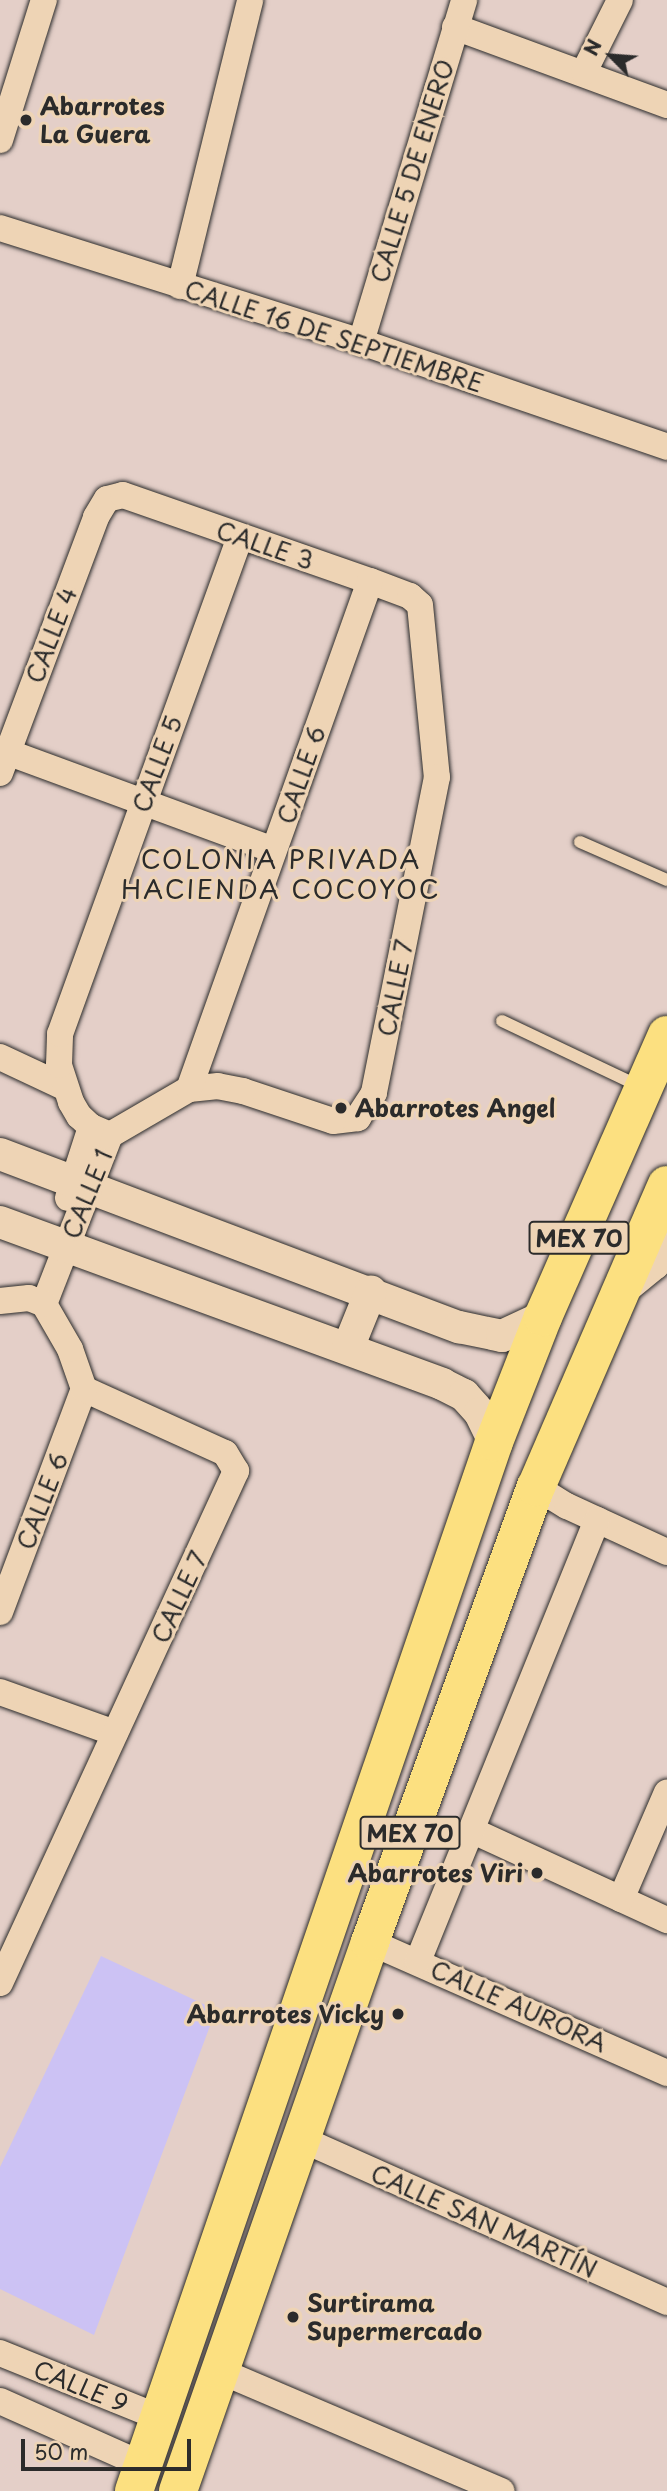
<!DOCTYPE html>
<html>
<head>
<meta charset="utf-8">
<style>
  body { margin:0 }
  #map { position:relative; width:667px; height:2491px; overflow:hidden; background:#e4cfc8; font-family:"Playpen Sans",sans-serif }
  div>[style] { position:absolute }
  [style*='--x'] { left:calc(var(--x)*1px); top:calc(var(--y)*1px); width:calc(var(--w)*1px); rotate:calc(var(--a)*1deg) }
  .building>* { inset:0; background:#ccc2f4 }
  .roads { filter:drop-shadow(0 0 2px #2b2b2b) drop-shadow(0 0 2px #2b2b2b) }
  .service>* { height:12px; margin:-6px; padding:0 6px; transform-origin:6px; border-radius:6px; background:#eed4b5 }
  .minor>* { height:26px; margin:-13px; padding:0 13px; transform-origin:13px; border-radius:13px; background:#eed4b5 }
  .tertiary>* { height:32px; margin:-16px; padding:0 16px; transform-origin:16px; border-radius:16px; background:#eed4b5 }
  .primary>* { height:38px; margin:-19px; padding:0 19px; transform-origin:19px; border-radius:19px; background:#fce080 }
  .dots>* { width:19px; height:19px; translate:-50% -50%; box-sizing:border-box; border:4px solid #eed4b5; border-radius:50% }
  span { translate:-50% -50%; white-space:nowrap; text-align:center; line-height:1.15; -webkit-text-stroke:6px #eed4b5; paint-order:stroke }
  .shield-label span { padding:2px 5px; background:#eed4b5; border:2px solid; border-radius:5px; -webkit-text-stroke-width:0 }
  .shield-label { font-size:23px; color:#2b2b2b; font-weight:700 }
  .poi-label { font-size:24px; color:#2b2b2b; font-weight:700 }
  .left { translate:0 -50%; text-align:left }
  .right { translate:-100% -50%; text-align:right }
  .street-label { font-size:24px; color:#2b2b2b }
  .neighbourhood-label { font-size:26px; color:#2b2b2b; letter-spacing:2px }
  .north { position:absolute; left:576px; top:21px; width:70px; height:70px; -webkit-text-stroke:5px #eed4b5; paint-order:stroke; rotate:295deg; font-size:19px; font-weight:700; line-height:28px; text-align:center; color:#2b2b2b }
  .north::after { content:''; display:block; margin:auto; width:24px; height:32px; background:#2b2b2b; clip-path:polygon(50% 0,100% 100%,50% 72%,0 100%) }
  .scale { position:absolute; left:21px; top:2439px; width:170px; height:32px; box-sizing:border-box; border:4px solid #2b2b2b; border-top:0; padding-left:9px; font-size:21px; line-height:24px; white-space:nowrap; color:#2b2b2b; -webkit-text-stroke:5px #eed4b5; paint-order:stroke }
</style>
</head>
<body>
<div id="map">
  <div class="building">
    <div style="clip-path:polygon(101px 1956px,216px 2010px,94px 2335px,0 2289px,0 2167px)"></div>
  </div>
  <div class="roads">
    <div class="service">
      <div style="--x:580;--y:842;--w:95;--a:23.6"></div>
      <div style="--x:502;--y:1021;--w:154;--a:25.4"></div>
    </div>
    <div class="minor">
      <div style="--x:455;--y:27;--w:226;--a:20.2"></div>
      <div style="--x:584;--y:72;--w:80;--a:-63.4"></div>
      <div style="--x:0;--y:140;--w:147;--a:-72.6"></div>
      <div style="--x:0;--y:228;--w:379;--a:17.5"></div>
      <div style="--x:361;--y:342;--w:324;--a:18.9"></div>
      <div style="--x:180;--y:286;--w:294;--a:-76.2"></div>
      <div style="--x:361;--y:342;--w:357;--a:-73.2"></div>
      <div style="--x:7;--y:752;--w:284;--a:20.2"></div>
      <div style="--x:0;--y:773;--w:273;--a:-69.4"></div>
      <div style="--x:96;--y:517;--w:21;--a:-59"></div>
      <div style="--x:107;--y:499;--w:16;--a:-14"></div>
      <div style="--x:123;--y:495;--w:262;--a:19.2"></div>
      <div style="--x:370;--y:581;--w:43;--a:20.6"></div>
      <div style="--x:410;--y:596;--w:13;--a:42"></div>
      <div style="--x:420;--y:605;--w:173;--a:84.4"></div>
      <div style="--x:437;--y:777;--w:322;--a:101.3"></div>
      <div style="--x:374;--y:1093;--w:30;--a:123"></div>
      <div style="--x:358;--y:1118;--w:25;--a:173"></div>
      <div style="--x:333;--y:1121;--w:95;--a:-161.6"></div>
      <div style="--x:243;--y:1091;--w:25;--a:-169"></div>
      <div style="--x:218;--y:1086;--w:29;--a:174"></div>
      <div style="--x:189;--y:1089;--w:91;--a:149.8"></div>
      <div style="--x:110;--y:1135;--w:181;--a:111.3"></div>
      <div style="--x:0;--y:1057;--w:71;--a:25.1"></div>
      <div style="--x:189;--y:1089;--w:539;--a:-70.39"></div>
      <div style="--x:110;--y:1135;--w:21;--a:-157"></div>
      <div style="--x:91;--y:1127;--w:16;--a:-137"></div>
      <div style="--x:79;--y:1116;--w:16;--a:-120"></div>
      <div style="--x:71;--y:1102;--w:39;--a:-108"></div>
      <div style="--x:59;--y:1065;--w:31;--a:-88"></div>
      <div style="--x:60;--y:1034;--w:529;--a:-70.09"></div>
      <div style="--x:68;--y:1198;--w:75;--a:-72.1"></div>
      <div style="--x:623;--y:1293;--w:43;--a:-39.3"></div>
      <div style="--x:656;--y:1266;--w:25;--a:-63"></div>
      <div style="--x:0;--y:1301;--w:29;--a:-6"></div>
      <div style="--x:536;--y:1487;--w:36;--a:32"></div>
      <div style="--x:567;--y:1506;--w:110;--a:24.7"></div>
      <div style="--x:0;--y:1612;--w:238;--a:-69.4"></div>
      <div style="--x:0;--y:1692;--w:122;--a:19.6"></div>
      <div style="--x:471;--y:1830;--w:216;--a:24.7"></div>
      <div style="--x:621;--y:1899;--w:116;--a:-66.7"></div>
      <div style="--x:370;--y:1942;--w:325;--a:23.8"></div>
      <div style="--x:418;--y:1961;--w:476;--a:-67.9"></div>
      <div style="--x:0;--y:1983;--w:564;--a:-65.25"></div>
      <div style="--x:236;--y:1471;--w:21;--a:-121"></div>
      <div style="--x:225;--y:1453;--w:155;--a:-155.6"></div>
      <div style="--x:84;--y:1389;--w:42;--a:-109.3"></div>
      <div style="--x:70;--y:1349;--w:52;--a:-120"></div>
      <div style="--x:44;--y:1304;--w:16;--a:-158"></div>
      <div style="--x:301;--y:2139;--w:401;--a:24"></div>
      <div style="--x:0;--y:2353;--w:174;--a:22"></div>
      <div style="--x:220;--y:2371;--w:306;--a:23.1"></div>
      <div style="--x:0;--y:2401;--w:158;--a:24"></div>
    </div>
    <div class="tertiary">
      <div style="--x:0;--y:1154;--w:491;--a:20.7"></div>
      <div style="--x:459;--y:1327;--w:44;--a:11.8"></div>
      <div style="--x:502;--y:1336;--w:45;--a:-24.9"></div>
      <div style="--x:0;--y:1222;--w:471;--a:20.1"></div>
      <div style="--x:442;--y:1384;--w:25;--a:27"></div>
      <div style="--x:464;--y:1395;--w:24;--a:48"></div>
      <div style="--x:480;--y:1413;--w:32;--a:64"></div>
      <div style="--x:348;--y:1348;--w:61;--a:-68"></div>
    </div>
    <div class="primary">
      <div style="--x:134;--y:2491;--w:1109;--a:-71.06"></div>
      <div style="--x:494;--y:1442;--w:134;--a:-68.6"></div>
      <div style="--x:543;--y:1317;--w:308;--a:-66.3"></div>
      <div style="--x:178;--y:2491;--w:582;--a:-70.72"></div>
      <div style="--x:370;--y:1942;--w:484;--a:-70"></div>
      <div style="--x:536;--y:1487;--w:329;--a:-66.6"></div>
    </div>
  </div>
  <div class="dots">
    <div style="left:26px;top:120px;background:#2b2b2b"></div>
    <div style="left:341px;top:1108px;background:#2b2b2b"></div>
    <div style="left:537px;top:1873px;background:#2b2b2b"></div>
    <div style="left:398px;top:2014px;background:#2b2b2b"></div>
    <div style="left:293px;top:2317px;background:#2b2b2b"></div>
  </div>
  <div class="shield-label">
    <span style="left:579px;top:1238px">MEX 70</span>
    <span style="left:410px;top:1833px">MEX 70</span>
  </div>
  <div class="poi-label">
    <span class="left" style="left:40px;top:120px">Abarrotes<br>La Guera</span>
    <span class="left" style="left:355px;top:1108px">Abarrotes Angel</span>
    <span class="right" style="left:523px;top:1873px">Abarrotes Viri</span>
    <span class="right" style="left:384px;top:2014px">Abarrotes Vicky</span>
    <span class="left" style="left:307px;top:2317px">Surtirama<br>Supermercado</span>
  </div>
  <div class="street-label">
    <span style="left:412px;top:171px;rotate:-73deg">CALLE 5 DE ENERO</span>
    <span style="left:334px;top:336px;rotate:18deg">CALLE 16 DE SEPTIEMBRE</span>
    <span style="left:265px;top:545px;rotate:19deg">CALLE 3</span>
    <span style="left:51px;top:635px;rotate:-69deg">CALLE 4</span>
    <span style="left:157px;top:764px;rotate:-70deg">CALLE 5</span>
    <span style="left:301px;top:775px;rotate:-71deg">CALLE 6</span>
    <span style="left:395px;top:988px;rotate:-79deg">CALLE 7</span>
    <span style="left:87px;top:1194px;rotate:-68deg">CALLE 1</span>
    <span style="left:42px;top:1501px;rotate:-69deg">CALLE 6</span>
    <span style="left:179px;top:1597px;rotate:-65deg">CALLE 7</span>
    <span style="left:519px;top:2006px;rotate:24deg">CALLE AURORA</span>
    <span style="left:484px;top:2221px;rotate:24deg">CALLE SAN MARTÍN</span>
    <span style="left:81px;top:2386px;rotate:22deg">CALLE 9</span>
  </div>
  <div class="neighbourhood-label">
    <span style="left:281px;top:874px">COLONIA PRIVADA<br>HACIENDA COCOYOC</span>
  </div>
  <div class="north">N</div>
  <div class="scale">50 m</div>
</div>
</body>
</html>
